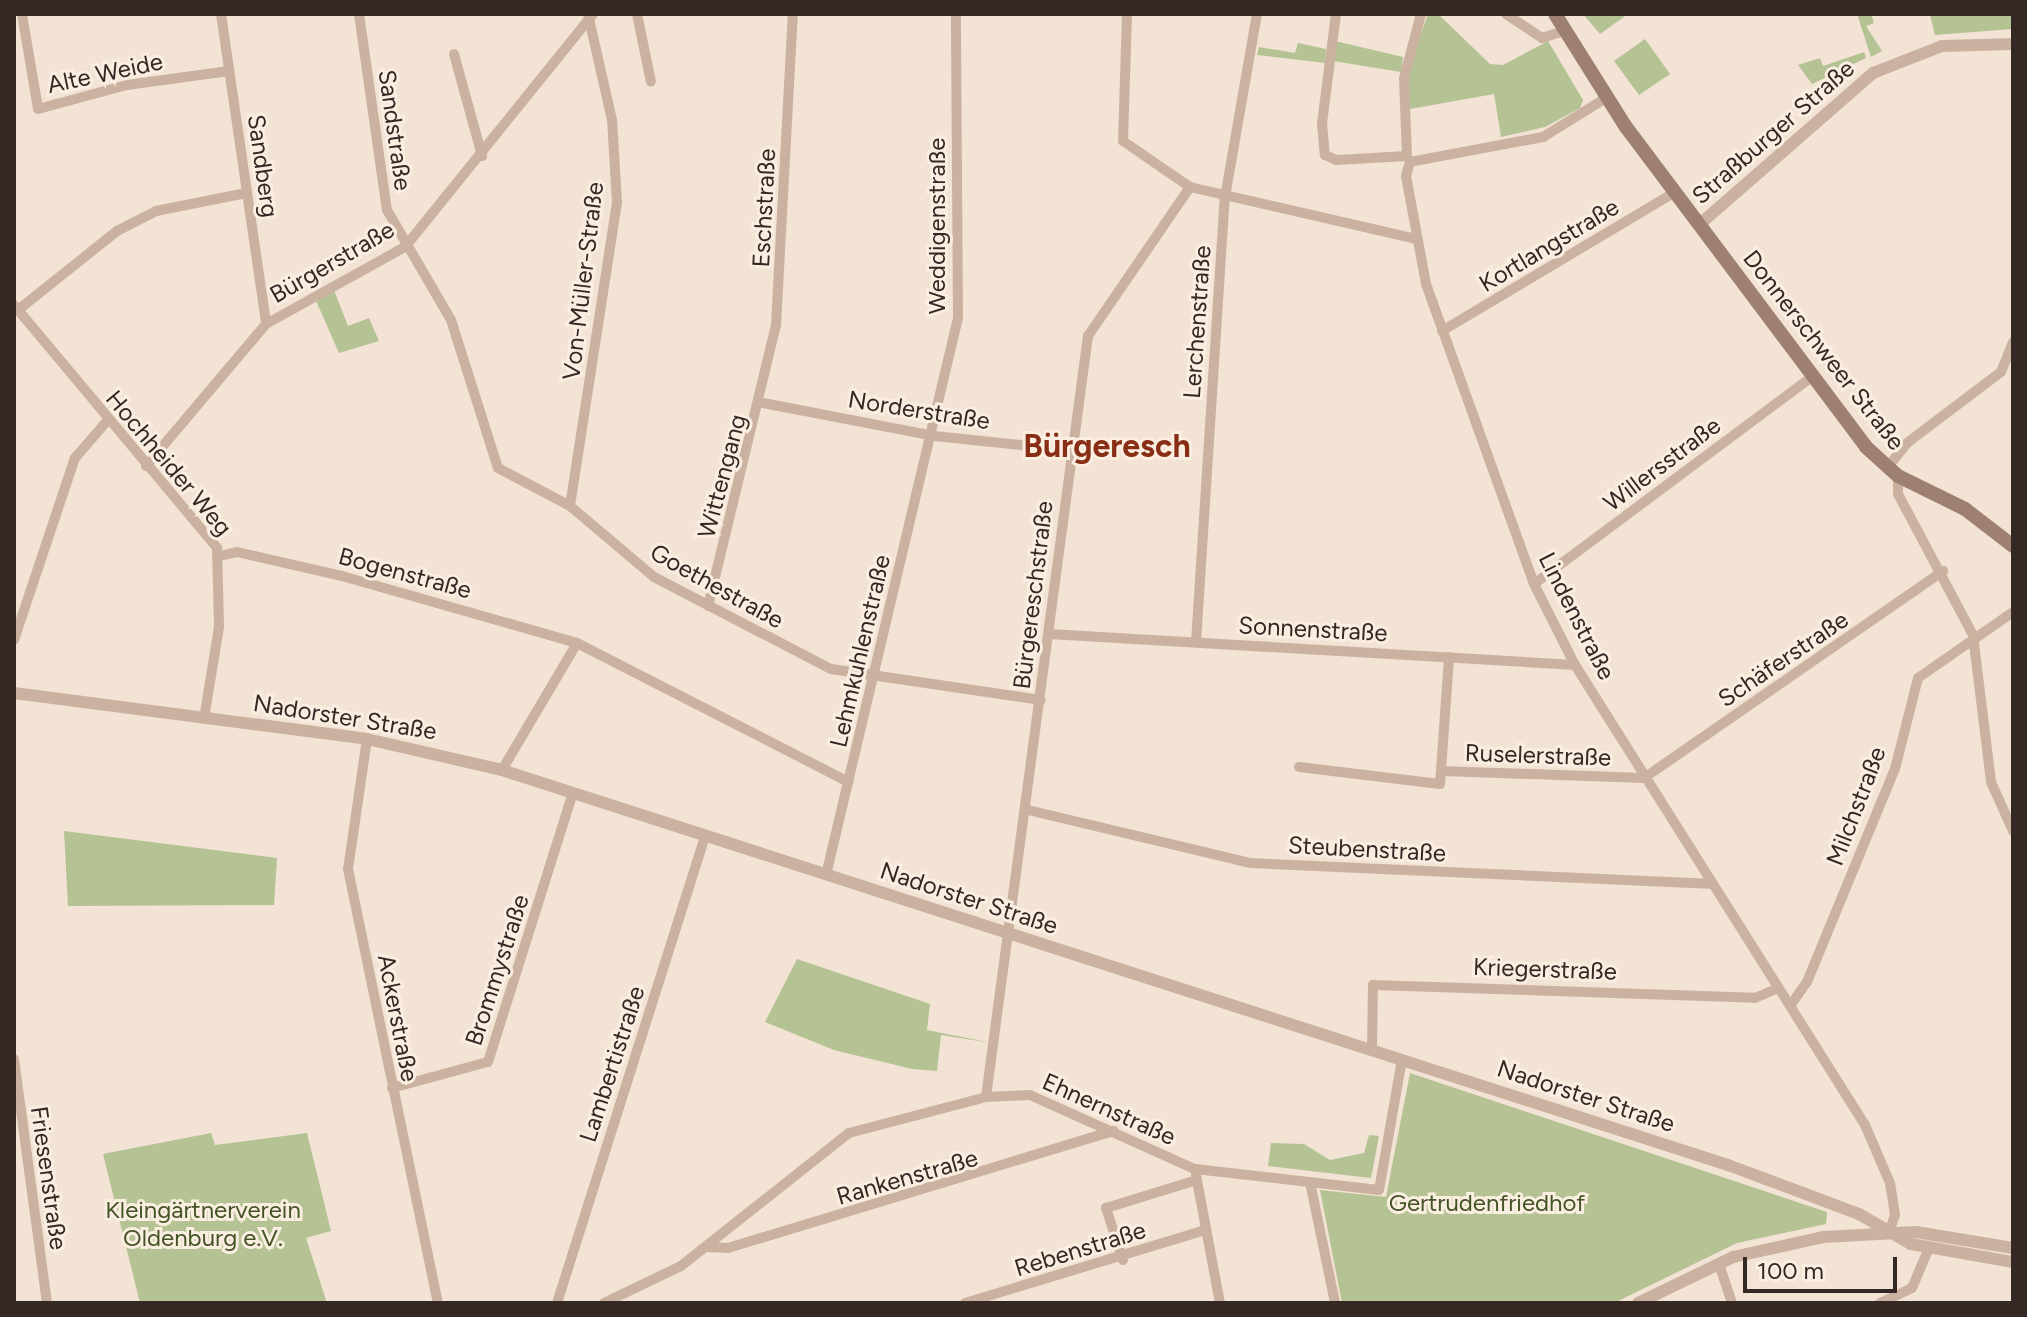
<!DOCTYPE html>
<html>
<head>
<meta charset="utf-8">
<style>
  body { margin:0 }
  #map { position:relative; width:2027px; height:1317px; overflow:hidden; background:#f2e3d4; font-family:Figtree,sans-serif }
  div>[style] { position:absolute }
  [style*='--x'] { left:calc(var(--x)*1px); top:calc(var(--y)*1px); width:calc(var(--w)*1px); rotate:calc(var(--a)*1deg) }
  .green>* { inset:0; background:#b4c294 }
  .minor>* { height:10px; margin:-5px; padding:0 5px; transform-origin:5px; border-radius:5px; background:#cbb2a0 }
  .tertiary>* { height:12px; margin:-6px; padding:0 6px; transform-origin:6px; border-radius:6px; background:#cbb2a0 }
  .secondary>* { height:14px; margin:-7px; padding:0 7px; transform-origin:7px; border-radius:7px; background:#9e8071 }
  span { translate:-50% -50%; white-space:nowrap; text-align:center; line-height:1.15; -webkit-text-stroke:6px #faeee1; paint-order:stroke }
  .street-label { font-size:24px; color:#342824 }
  .park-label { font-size:24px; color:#455426 }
  .district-label { font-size:32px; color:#892e16; font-weight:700 }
  .frame { position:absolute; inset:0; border:16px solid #342824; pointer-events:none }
  .scale { position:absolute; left:1743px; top:1257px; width:154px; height:36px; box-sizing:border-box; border:4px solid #342824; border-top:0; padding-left:10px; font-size:24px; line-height:28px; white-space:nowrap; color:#342824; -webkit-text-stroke:6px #faeee1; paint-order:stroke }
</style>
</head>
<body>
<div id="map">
  <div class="green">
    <div style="clip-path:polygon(1428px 14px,1438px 14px,1490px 64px,1503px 65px,1548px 41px,1583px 100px,1580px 108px,1545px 127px,1501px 137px,1494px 94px,1410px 109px,1408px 68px)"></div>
    <div style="clip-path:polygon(1583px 14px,1628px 14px,1600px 34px)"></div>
    <div style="clip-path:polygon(1857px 14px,1871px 14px,1874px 23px,1866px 26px,1882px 51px,1871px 57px)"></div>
    <div style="clip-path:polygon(1958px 14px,2013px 14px,2013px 29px,1935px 35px,1930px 15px)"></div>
    <div style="clip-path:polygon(1645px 39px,1670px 74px,1639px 95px,1614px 61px)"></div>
    <div style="clip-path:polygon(1335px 41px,1403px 57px,1401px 72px,1333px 61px)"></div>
    <div style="clip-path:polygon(1298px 43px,1326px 49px,1325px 63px,1257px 55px,1259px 47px,1295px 53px)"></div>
    <div style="clip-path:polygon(1864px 52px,1866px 58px,1812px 84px,1798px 65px,1820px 58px,1823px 66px)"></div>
    <div style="clip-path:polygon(332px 285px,348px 326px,369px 318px,379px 341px,339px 353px,313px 294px)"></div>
    <div style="clip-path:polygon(64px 831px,277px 858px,274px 905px,68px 906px)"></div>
    <div style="clip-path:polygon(797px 959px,930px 1004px,927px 1030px,992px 1043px,941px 1035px,937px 1071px,912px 1069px,834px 1050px,765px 1022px)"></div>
    <div style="clip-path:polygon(1410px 1073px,1827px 1212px,1826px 1224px,1737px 1243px,1614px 1303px,1342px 1303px,1320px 1190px,1386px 1197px)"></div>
    <div style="clip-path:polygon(211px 1133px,215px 1145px,307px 1133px,331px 1231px,306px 1238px,327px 1303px,140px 1303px,103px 1154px)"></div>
    <div style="clip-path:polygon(1369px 1135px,1379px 1136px,1371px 1178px,1268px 1166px,1271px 1143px,1304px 1144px,1330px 1160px,1364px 1153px)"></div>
  </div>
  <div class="minor">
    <div style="--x:22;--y:14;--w:96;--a:80.4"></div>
    <div style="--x:38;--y:109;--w:92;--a:-15.1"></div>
    <div style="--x:127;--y:85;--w:103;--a:-7.8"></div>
    <div style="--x:221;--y:14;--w:313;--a:81.7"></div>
    <div style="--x:359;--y:14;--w:198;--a:81.9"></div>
    <div style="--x:387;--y:210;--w:127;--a:59.8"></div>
    <div style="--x:451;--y:320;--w:155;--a:72.4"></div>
    <div style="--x:498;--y:468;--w:81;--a:27.8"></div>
    <div style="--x:570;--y:506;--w:110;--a:40.2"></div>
    <div style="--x:654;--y:577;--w:199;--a:27.5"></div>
    <div style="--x:831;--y:669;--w:212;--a:8.4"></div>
    <div style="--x:637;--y:14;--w:69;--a:78.4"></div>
    <div style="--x:1127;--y:14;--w:127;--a:91.8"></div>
    <div style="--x:1123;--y:141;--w:81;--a:34.5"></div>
    <div style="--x:1336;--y:14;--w:110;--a:97.3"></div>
    <div style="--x:1322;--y:123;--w:32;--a:85"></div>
    <div style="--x:1325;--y:155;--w:12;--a:24"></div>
    <div style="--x:1336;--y:160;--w:71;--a:-3.2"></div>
    <div style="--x:1407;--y:156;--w:78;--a:-92.2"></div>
    <div style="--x:1404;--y:78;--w:66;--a:-75.1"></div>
    <div style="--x:1506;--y:14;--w:43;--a:33.7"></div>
    <div style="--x:1542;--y:38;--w:23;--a:-18"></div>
    <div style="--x:454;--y:54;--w:106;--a:74.6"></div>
    <div style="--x:1606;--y:98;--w:74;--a:148.2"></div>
    <div style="--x:1543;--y:137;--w:135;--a:169.4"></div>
    <div style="--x:1410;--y:162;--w:15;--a:106"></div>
    <div style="--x:1406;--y:176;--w:110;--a:79.5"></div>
    <div style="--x:1426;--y:284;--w:319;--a:70.2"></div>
    <div style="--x:1534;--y:584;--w:91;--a:63.2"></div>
    <div style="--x:1575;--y:665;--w:544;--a:57.77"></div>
    <div style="--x:1865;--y:1125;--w:63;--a:66.7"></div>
    <div style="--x:1890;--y:1183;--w:32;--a:81"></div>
    <div style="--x:1895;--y:1215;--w:18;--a:109"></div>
    <div style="--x:14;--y:305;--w:317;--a:50.1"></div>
    <div style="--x:217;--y:548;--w:79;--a:88.5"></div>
    <div style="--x:219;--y:627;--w:93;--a:99.3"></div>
    <div style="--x:18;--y:310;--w:127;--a:-38.6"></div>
    <div style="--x:117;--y:231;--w:44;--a:-27.1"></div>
    <div style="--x:156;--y:211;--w:92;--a:-11.3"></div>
    <div style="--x:1442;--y:331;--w:271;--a:-30.8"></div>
    <div style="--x:763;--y:403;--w:174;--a:10.9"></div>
    <div style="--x:934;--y:436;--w:137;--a:5.9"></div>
    <div style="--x:146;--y:466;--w:186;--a:-49.8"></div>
    <div style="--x:266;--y:324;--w:159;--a:-29"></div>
    <div style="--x:405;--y:247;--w:299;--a:-51.1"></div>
    <div style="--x:1887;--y:468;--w:32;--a:-51"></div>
    <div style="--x:1907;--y:443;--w:118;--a:-37.1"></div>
    <div style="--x:2001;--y:372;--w:32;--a:-68"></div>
    <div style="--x:1898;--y:476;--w:18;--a:90"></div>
    <div style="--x:1898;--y:494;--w:160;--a:62"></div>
    <div style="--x:1973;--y:635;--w:148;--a:83"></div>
    <div style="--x:1991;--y:782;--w:54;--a:65.8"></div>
    <div style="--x:570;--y:506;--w:307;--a:-81.2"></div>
    <div style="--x:617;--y:203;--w:83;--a:-93.4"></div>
    <div style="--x:612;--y:120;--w:109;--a:-102.8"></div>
    <div style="--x:220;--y:556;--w:17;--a:-13"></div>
    <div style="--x:237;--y:552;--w:108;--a:12.9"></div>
    <div style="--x:342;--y:576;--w:244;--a:15.9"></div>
    <div style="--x:577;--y:643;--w:305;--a:27.1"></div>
    <div style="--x:1534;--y:584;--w:348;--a:-36.7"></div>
    <div style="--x:708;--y:606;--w:289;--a:-76.4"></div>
    <div style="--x:776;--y:325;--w:311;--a:-86.9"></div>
    <div style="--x:1049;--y:634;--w:527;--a:3.37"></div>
    <div style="--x:14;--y:640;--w:192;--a:-71.5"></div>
    <div style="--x:75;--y:458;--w:49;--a:-49.1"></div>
    <div style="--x:1196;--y:642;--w:446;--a:-86.3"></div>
    <div style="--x:1225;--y:197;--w:186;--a:-80.1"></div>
    <div style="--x:367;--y:739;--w:131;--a:98.3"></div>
    <div style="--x:348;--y:869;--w:443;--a:78.3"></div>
    <div style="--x:1299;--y:767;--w:142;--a:6.9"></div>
    <div style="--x:1440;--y:784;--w:127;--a:-85.9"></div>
    <div style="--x:502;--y:770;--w:147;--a:-59.4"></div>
    <div style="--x:1442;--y:771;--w:202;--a:2"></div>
    <div style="--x:1644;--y:778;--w:364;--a:-34.7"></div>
    <div style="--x:1028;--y:810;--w:228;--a:13.4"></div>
    <div style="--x:1250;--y:863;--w:459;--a:2.6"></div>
    <div style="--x:826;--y:875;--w:572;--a:-76.67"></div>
    <div style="--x:958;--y:318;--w:304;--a:-90.4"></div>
    <div style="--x:1790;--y:1006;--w:29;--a:-55"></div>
    <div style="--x:1807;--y:982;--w:230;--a:-67.6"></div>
    <div style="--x:1895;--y:769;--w:94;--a:-75.8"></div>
    <div style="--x:1918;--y:678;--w:116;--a:-34.8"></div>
    <div style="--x:1372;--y:1049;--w:64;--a:-89.1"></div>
    <div style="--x:1373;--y:985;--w:382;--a:1.9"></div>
    <div style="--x:1755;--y:998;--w:25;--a:-23"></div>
    <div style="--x:14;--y:1059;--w:246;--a:82.3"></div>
    <div style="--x:392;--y:1088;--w:99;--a:-15.2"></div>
    <div style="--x:488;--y:1062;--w:282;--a:-72.5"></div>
    <div style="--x:986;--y:1097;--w:768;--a:-82.37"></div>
    <div style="--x:1088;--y:336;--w:181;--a:-55.6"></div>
    <div style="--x:1190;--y:187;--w:233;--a:12.9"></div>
    <div style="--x:1196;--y:1175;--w:130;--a:79.4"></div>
    <div style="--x:1310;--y:1182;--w:124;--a:78.3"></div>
    <div style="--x:707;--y:1247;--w:21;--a:3"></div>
    <div style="--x:728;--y:1248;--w:403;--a:-16.9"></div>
    <div style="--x:1123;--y:1260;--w:55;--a:-108.1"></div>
    <div style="--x:1106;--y:1208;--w:95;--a:-17.1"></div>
    <div style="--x:1719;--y:1264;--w:41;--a:71.6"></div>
    <div style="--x:557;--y:1303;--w:489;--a:-72.4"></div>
    <div style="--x:604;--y:1303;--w:85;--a:-25.7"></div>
    <div style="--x:681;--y:1266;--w:214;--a:-38.4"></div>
    <div style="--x:849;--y:1133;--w:142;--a:-14.7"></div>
    <div style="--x:986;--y:1097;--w:44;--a:-2.6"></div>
    <div style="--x:1030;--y:1095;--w:181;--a:24.2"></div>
    <div style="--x:1195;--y:1169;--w:185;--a:6.5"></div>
    <div style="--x:1379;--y:1190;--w:132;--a:-80"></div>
    <div style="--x:965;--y:1303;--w:252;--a:-16.9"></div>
    <div style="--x:1880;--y:1303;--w:35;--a:-25"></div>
    <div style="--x:1912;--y:1288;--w:43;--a:-67"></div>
  </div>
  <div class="tertiary">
    <div style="--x:1700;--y:224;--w:230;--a:-41.1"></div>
    <div style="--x:1873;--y:73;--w:74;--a:-21.4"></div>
    <div style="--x:1942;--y:46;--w:71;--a:-1.6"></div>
    <div style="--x:14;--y:693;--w:356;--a:7.4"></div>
    <div style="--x:367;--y:739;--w:139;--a:12.9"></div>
    <div style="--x:502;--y:770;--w:1288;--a:17.86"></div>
    <div style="--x:1728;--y:1165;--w:140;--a:20.5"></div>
    <div style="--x:1859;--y:1214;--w:60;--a:30"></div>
    <div style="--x:1911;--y:1244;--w:104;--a:10"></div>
    <div style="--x:1638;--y:1303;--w:106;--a:-25.8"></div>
    <div style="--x:1733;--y:1257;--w:92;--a:-12.5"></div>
    <div style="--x:1823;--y:1237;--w:93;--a:-3.1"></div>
    <div style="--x:1916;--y:1232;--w:98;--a:9.4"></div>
  </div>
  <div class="secondary">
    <div style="--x:1555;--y:14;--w:133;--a:57.9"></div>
    <div style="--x:1626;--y:127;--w:400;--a:53.1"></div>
    <div style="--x:1866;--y:447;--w:43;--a:42.2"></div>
    <div style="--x:1898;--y:476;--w:75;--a:26.2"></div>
    <div style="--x:1965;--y:509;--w:61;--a:37.6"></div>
  </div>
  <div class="street-label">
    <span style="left:105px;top:73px;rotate:-12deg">Alte Weide</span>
    <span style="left:395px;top:130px;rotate:82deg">Sandstraße</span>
    <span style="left:1773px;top:132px;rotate:-41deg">Straßburger Straße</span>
    <span style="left:263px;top:166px;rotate:82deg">Sandberg</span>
    <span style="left:764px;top:208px;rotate:-87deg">Eschstraße</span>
    <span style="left:937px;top:226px;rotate:-90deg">Weddigenstraße</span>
    <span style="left:1549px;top:245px;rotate:-31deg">Kortlangstraße</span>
    <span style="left:332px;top:262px;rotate:-30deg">Bürgerstraße</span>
    <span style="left:583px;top:281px;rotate:-83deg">Von-Müller-Straße</span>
    <span style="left:1197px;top:322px;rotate:-86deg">Lerchenstraße</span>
    <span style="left:1824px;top:350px;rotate:52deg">Donnerschweer Straße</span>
    <span style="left:919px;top:410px;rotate:9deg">Norderstraße</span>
    <span style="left:169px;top:463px;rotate:50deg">Hochheider Weg</span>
    <span style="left:1662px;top:464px;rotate:-37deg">Willersstraße</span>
    <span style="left:722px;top:476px;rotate:-75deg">Wittengang</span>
    <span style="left:405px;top:573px;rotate:15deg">Bogenstraße</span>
    <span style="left:717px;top:586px;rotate:29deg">Goethestraße</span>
    <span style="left:1033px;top:595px;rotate:-83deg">Bürgereschstraße</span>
    <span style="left:1577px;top:616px;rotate:63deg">Lindenstraße</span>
    <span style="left:1313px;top:629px;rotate:3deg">Sonnenstraße</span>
    <span style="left:860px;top:651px;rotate:-77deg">Lehmkuhlenstraße</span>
    <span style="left:1783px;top:659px;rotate:-34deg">Schäferstraße</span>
    <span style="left:345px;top:717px;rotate:9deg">Nadorster Straße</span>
    <span style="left:1538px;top:755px;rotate:2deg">Ruselerstraße</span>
    <span style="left:1856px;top:806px;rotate:-69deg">Milchstraße</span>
    <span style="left:1367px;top:849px;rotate:3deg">Steubenstraße</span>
    <span style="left:969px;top:898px;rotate:18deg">Nadorster Straße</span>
    <span style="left:1545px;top:969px;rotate:2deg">Kriegerstraße</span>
    <span style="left:497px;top:970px;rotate:-72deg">Brommystraße</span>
    <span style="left:398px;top:1018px;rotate:79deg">Ackerstraße</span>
    <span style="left:612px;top:1064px;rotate:-72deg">Lambertistraße</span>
    <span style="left:1586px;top:1096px;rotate:18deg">Nadorster Straße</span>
    <span style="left:1109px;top:1109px;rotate:24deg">Ehnernstraße</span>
    <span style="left:907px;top:1177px;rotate:-16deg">Rankenstraße</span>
    <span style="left:49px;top:1178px;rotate:82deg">Friesenstraße</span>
    <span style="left:1080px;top:1249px;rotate:-17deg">Rebenstraße</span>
  </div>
  <div class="park-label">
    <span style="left:1487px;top:1203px">Gertrudenfriedhof</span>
    <span style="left:203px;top:1224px">Kleingärtnerverein<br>Oldenburg e.V.</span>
  </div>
  <div class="district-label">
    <span style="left:1107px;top:446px">Bürgeresch</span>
  </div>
  <div class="frame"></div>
  <div class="scale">100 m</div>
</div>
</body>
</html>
